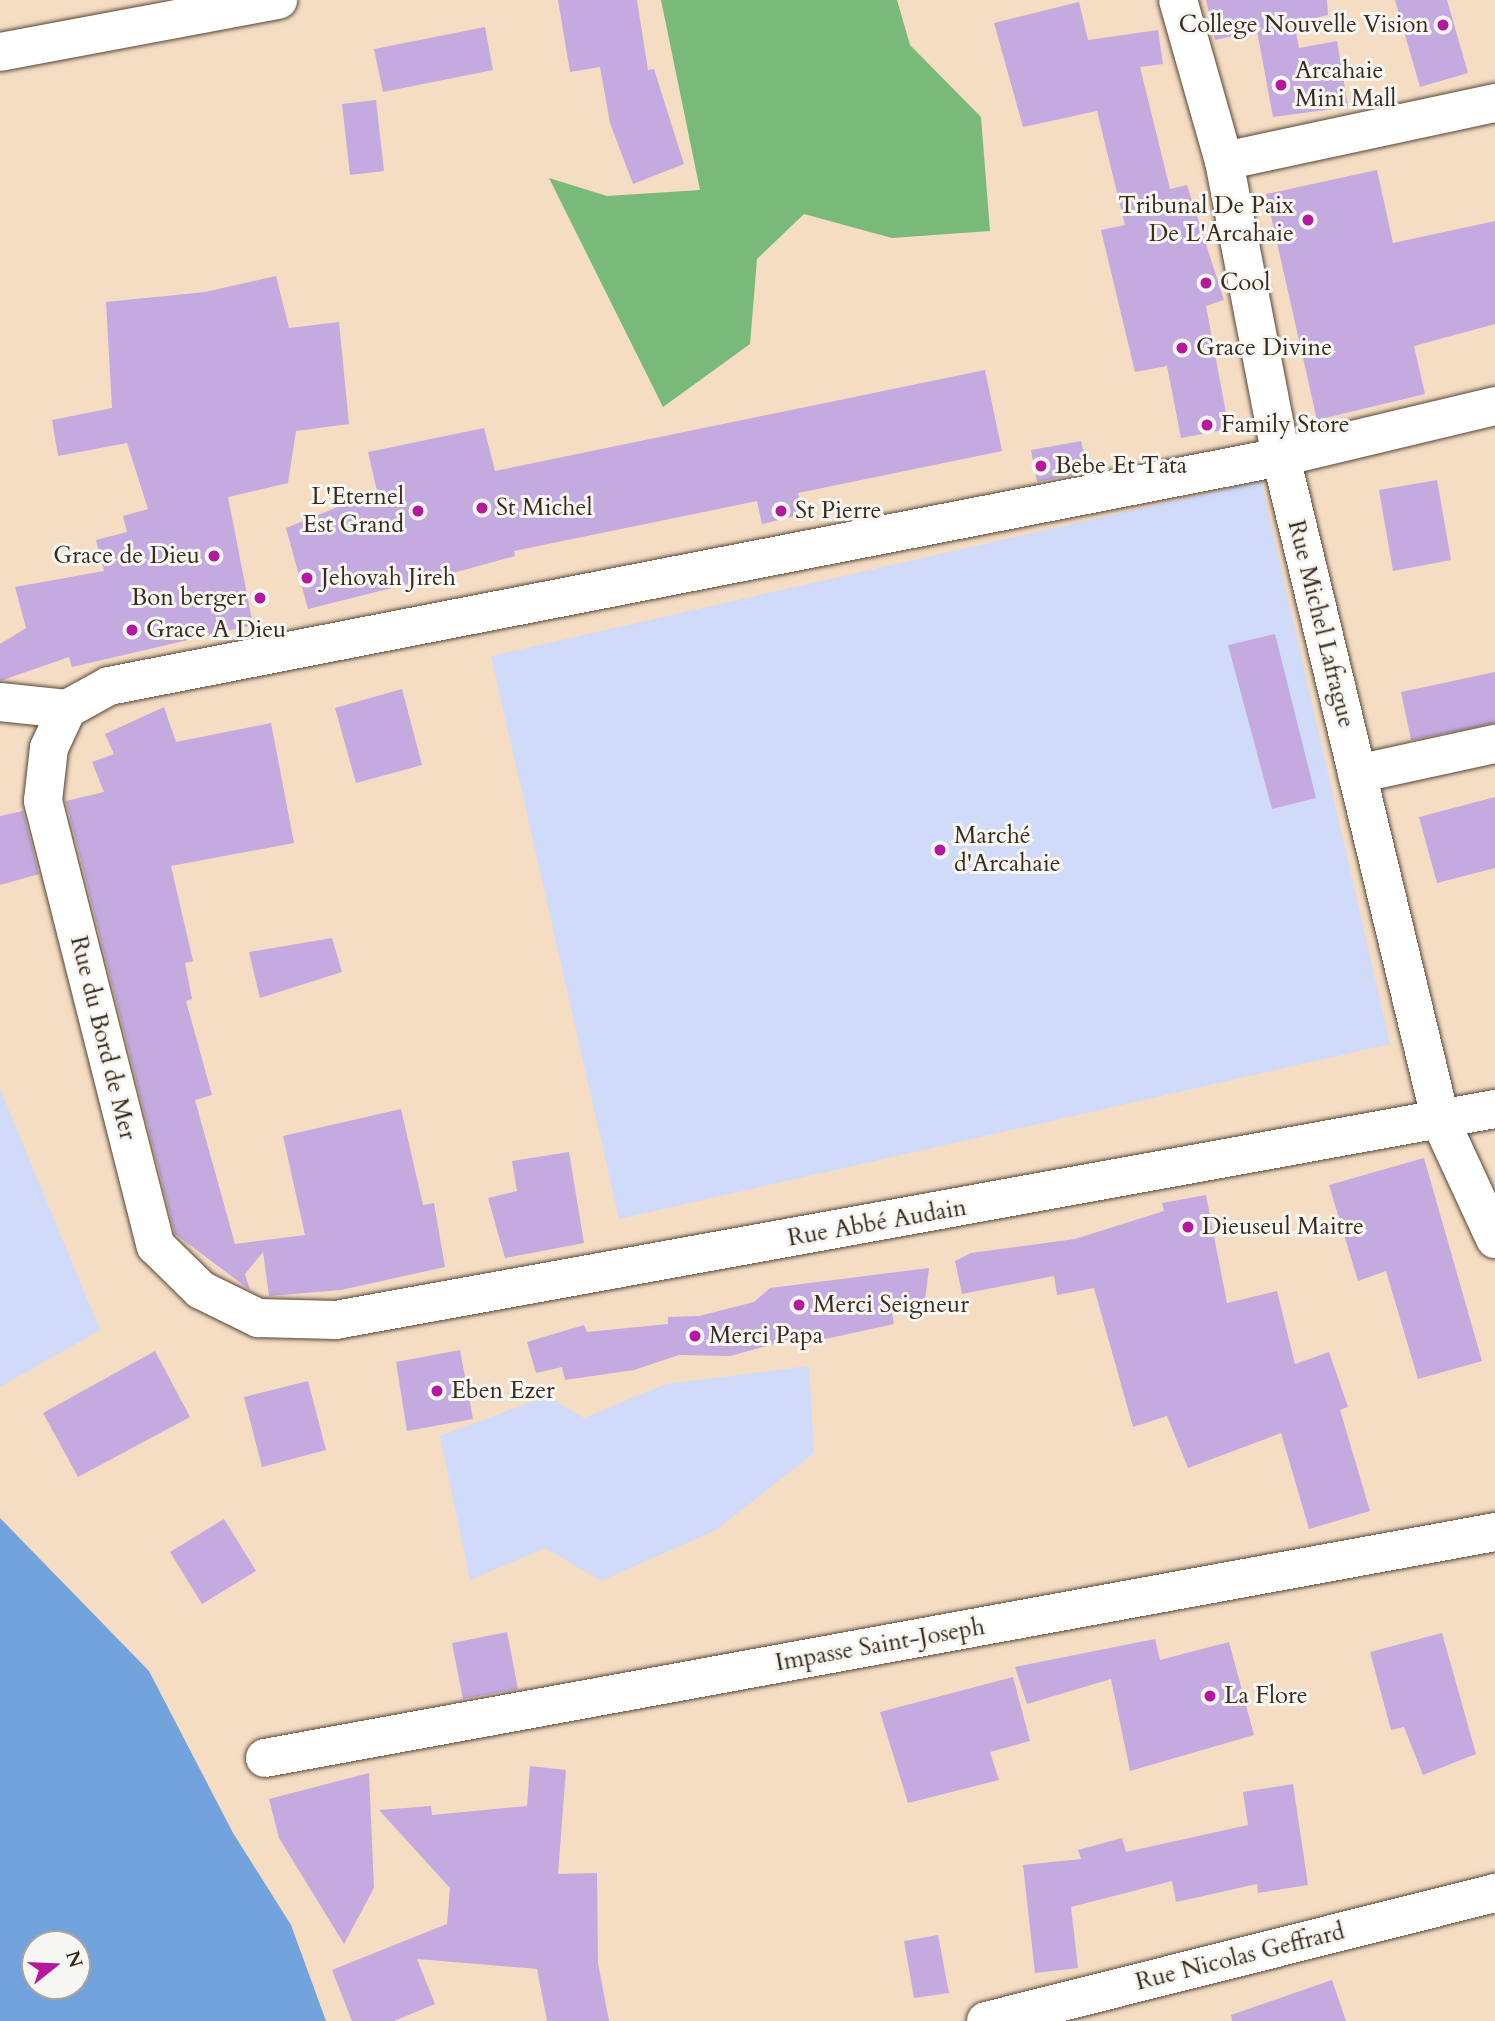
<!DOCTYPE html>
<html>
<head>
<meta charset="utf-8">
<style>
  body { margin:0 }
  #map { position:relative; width:1495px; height:2021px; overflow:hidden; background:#f4ddc3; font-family:Cardo,serif }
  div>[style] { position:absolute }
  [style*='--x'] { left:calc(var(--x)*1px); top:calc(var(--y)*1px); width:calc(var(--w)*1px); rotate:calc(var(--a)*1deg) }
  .built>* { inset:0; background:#d0daf9 }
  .forest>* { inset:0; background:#79ba7b }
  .water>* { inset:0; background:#73a3dd }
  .building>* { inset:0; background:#c5aae0 }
  .roads { filter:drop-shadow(0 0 2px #574537) drop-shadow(0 0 2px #574537) }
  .minor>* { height:38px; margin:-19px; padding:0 19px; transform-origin:19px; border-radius:19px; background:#fff }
  .dots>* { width:19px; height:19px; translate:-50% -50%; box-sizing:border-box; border:4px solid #f6f6f2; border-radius:50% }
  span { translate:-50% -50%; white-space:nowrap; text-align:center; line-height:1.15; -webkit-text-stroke:6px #f6f6f2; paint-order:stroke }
  .poi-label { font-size:24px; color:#3b2a1e }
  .right { translate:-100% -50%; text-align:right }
  .left { translate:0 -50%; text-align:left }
  .street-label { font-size:24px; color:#3b2a1e }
  .north { position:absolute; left:21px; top:1930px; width:70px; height:70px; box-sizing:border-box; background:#f6f6f2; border:2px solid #aba49d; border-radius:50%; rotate:72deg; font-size:19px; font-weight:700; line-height:28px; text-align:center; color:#3b2a1e }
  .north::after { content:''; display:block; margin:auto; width:24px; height:32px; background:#b5179e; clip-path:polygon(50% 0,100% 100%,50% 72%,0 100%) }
</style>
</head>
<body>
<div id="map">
  <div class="built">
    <div style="clip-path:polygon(1261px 481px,1390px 1044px,619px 1219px,491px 656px)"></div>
    <div style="clip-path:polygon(0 1089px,100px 1330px,0 1387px)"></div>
    <div style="clip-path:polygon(809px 1366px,814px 1453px,716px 1530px,601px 1581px,545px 1548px,470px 1580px,440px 1436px,547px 1396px,584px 1418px,666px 1384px)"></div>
  </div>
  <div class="forest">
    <div style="clip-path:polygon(661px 0,897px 0,910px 45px,981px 117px,990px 231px,892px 238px,804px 214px,757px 259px,750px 344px,663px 407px,549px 178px,607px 196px,700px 190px)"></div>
  </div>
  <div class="water">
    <div style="clip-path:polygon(evenodd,0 1518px,149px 1671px,233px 1833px,291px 1925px,326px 2021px,0 2021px,0 1518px,35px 1944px,77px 1944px,77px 1986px,35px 1986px,35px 1944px)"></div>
  </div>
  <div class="building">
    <div style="clip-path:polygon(558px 0,637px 0,648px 70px,654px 69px,684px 164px,633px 184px,610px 123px,600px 67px,570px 72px)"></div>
    <div style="clip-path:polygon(1206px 0,1327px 0,1328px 15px,1294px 23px,1299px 48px,1337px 41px,1348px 107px,1273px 117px,1257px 31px,1215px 40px)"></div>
    <div style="clip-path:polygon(1395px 0,1447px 0,1468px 73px,1420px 87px)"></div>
    <div style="clip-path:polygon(1079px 2px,1088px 40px,1158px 30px,1163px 64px,1140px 67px,1170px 189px,1187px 185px,1224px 300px,1206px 306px,1229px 429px,1181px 438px,1167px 366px,1135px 372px,1101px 230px,1125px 225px,1097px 111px,1023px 127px,994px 23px)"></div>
    <div style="clip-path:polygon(485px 27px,493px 70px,383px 92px,374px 49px)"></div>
    <div style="clip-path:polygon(376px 100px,384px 171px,350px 175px,342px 104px)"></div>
    <div style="clip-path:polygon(1377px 170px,1393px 243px,1495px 221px,1495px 324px,1414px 346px,1425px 394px,1317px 420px,1266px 194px)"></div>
    <div style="clip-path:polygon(276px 276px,289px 328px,339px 322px,349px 424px,296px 431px,288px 483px,228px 497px,253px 625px,72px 667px,69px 657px,0 681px,0 644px,26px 628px,15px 587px,104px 571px,96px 540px,127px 532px,123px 516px,148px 509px,127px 443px,58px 456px,52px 420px,112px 408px,106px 302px,205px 292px)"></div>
    <div style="clip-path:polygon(985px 370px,1002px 451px,798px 493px,804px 514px,762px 524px,757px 501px,514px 551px,515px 556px,464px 570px,308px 609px,286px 528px,377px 491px,368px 452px,484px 428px,495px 471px)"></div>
    <div style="clip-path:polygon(1081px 441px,1088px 472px,1037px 482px,1031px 450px)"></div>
    <div style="clip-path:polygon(1437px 480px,1451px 560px,1393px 571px,1379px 490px)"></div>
    <div style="clip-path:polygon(1275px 634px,1316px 798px,1272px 809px,1228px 645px)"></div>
    <div style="clip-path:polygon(1495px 672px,1495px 723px,1411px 740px,1401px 692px)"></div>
    <div style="clip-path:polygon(402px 689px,422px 765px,356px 783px,335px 708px)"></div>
    <div style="clip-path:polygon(164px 707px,176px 742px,271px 723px,294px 843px,171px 866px,193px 961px,185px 963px,192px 999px,186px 1001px,212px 1095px,195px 1100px,235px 1244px,305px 1235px,283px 1136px,401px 1109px,423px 1205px,434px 1203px,445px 1267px,341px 1290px,269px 1296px,263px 1252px,245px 1274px,250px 1290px,175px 1234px,66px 801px,104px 792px,92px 762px,114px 754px,105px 734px)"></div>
    <div style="clip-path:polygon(1495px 797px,1495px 868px,1437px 883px,1419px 817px)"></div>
    <div style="clip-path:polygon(23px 811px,39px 874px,0 885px,0 816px)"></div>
    <div style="clip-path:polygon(332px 938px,342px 972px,260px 998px,249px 952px)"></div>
    <div style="clip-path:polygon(569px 1152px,584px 1243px,505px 1258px,488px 1198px,517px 1191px,512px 1161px)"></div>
    <div style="clip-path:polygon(1424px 1158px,1482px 1361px,1418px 1379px,1386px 1271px,1358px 1281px,1329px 1185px)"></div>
    <div style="clip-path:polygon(1206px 1195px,1227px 1303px,1277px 1291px,1295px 1364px,1329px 1352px,1348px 1407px,1340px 1410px,1370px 1511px,1309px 1529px,1281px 1433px,1188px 1468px,1167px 1416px,1133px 1427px,1094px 1288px,1057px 1295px,1054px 1276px,962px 1294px,955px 1261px,971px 1253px,1075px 1239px,1164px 1211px,1162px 1203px)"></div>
    <div style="clip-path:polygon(929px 1268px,924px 1308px,890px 1303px,894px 1324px,821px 1340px,819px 1332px,730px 1356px,679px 1355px,634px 1370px,565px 1380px,562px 1367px,536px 1373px,527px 1342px,584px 1325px,587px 1332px,668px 1324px,668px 1317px,699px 1316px,754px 1302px,770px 1288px)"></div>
    <div style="clip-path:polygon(460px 1350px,473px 1419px,407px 1431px,396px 1362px)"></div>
    <div style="clip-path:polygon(155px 1351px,190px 1417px,78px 1477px,43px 1413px)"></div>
    <div style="clip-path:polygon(308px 1381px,326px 1450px,262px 1467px,244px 1397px)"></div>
    <div style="clip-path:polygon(224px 1519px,256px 1571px,202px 1604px,170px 1552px)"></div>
    <div style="clip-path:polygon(507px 1632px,518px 1689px,463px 1699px,452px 1643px)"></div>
    <div style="clip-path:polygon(1442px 1633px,1476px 1754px,1423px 1775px,1404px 1727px,1391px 1730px,1370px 1652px)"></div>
    <div style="clip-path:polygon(1155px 1639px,1160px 1660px,1229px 1642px,1254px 1735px,1130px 1771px,1111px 1679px,1027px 1704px,1015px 1667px)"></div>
    <div style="clip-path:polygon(1013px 1677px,1030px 1741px,990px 1752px,999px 1780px,908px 1803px,880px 1712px)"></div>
    <div style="clip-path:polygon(530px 1766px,566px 1770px,558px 1874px,597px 1873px,598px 1963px,609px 2021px,547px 2021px,537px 1969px,417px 1959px,435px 2004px,394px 2021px,352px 2021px,332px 1970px,447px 1924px,450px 1888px,379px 1810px,431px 1806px,432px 1815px,527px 1806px)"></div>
    <div style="clip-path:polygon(369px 1773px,374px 1888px,344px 1944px,279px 1838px,269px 1799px)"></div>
    <div style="clip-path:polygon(1293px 1784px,1308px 1885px,1258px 1893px,1257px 1884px,1176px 1902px,1172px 1881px,1071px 1907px,1078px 1968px,1035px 1973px,1023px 1865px,1081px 1859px,1078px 1850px,1122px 1838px,1126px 1852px,1248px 1825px,1243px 1792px)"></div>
    <div style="clip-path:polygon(938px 1935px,949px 1993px,914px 1998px,904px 1941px)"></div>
    <div style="clip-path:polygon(1332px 1980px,1346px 2021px,1232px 2021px,1231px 2015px)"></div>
  </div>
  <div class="roads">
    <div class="minor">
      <div style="--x:1178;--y:0;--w:167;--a:74.1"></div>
      <div style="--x:1224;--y:161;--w:301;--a:79.1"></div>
      <div style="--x:1281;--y:457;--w:684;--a:76.47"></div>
      <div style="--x:1441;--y:1122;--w:129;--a:65.2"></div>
      <div style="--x:0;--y:52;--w:283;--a:-10.6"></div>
      <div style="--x:1224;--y:161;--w:277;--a:-12.1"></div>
      <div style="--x:0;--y:702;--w:67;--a:6"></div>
      <div style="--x:67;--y:709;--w:48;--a:-28.7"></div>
      <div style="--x:109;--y:686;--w:1194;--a:-11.06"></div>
      <div style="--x:1281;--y:457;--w:220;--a:-13.4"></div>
      <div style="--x:67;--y:709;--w:43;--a:114.8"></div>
      <div style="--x:49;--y:748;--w:53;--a:96.5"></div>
      <div style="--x:43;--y:801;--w:459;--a:75.8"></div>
      <div style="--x:156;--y:1246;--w:63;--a:44.4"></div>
      <div style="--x:201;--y:1290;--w:64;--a:26.2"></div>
      <div style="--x:258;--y:1318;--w:78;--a:1.5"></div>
      <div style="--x:336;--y:1320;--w:1178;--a:-10.32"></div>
      <div style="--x:1357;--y:774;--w:141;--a:-12.3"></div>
      <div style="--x:265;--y:1758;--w:1251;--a:-10.41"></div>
      <div style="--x:986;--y:2021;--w:525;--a:-14.12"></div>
    </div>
  </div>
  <div class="dots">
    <div style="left:1443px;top:25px;background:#b5179e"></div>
    <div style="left:1281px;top:85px;background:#b5179e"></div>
    <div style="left:1308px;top:220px;background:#b5179e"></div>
    <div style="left:1206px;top:283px;background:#b5179e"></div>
    <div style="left:1182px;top:348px;background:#b5179e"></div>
    <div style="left:1207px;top:425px;background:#b5179e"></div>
    <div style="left:1041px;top:466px;background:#b5179e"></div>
    <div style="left:482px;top:508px;background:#b5179e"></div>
    <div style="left:418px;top:511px;background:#b5179e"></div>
    <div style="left:781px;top:511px;background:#b5179e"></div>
    <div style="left:214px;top:556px;background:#b5179e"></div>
    <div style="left:307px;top:578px;background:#b5179e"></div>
    <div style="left:260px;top:598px;background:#b5179e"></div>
    <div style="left:132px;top:630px;background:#b5179e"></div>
    <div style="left:940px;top:850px;background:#b5179e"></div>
    <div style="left:1188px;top:1227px;background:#b5179e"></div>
    <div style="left:799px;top:1305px;background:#b5179e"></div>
    <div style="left:695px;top:1336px;background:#b5179e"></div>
    <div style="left:437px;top:1391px;background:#b5179e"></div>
    <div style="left:1210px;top:1696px;background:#b5179e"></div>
  </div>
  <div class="poi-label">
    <span class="right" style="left:1429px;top:25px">College Nouvelle Vision</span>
    <span class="left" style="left:1295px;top:85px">Arcahaie<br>Mini Mall</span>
    <span class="right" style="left:1294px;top:220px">Tribunal De Paix<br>De L'Arcahaie</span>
    <span class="left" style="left:1220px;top:283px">Cool</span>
    <span class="left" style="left:1196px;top:348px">Grace Divine</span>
    <span class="left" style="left:1221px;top:425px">Family Store</span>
    <span class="left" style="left:1055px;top:466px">Bebe Et Tata</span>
    <span class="right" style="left:404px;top:511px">L'Eternel<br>Est Grand</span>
    <span class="left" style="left:496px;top:508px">St Michel</span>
    <span class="left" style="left:795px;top:511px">St Pierre</span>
    <span class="right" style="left:200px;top:556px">Grace de Dieu</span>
    <span class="left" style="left:321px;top:578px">Jehovah Jireh</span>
    <span class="right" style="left:246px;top:598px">Bon berger</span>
    <span class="left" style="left:146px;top:630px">Grace A Dieu</span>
    <span class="left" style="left:954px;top:850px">Marché<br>d'Arcahaie</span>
    <span class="left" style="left:1202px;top:1227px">Dieuseul Maitre</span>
    <span class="left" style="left:813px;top:1305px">Merci Seigneur</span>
    <span class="left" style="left:709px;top:1336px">Merci Papa</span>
    <span class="left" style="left:451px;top:1391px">Eben Ezer</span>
    <span class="left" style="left:1224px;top:1696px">La Flore</span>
  </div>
  <div class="street-label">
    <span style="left:1321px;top:624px;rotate:76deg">Rue Michel Lafrague</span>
    <span style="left:103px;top:1038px;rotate:76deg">Rue du Bord de Mer</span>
    <span style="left:877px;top:1223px;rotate:-10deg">Rue Abbé Audain</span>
    <span style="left:880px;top:1645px;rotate:-10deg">Impasse Saint-Joseph</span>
    <span style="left:1240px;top:1957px;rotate:-14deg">Rue Nicolas Geffrard</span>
  </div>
  <div class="north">N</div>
</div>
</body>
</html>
